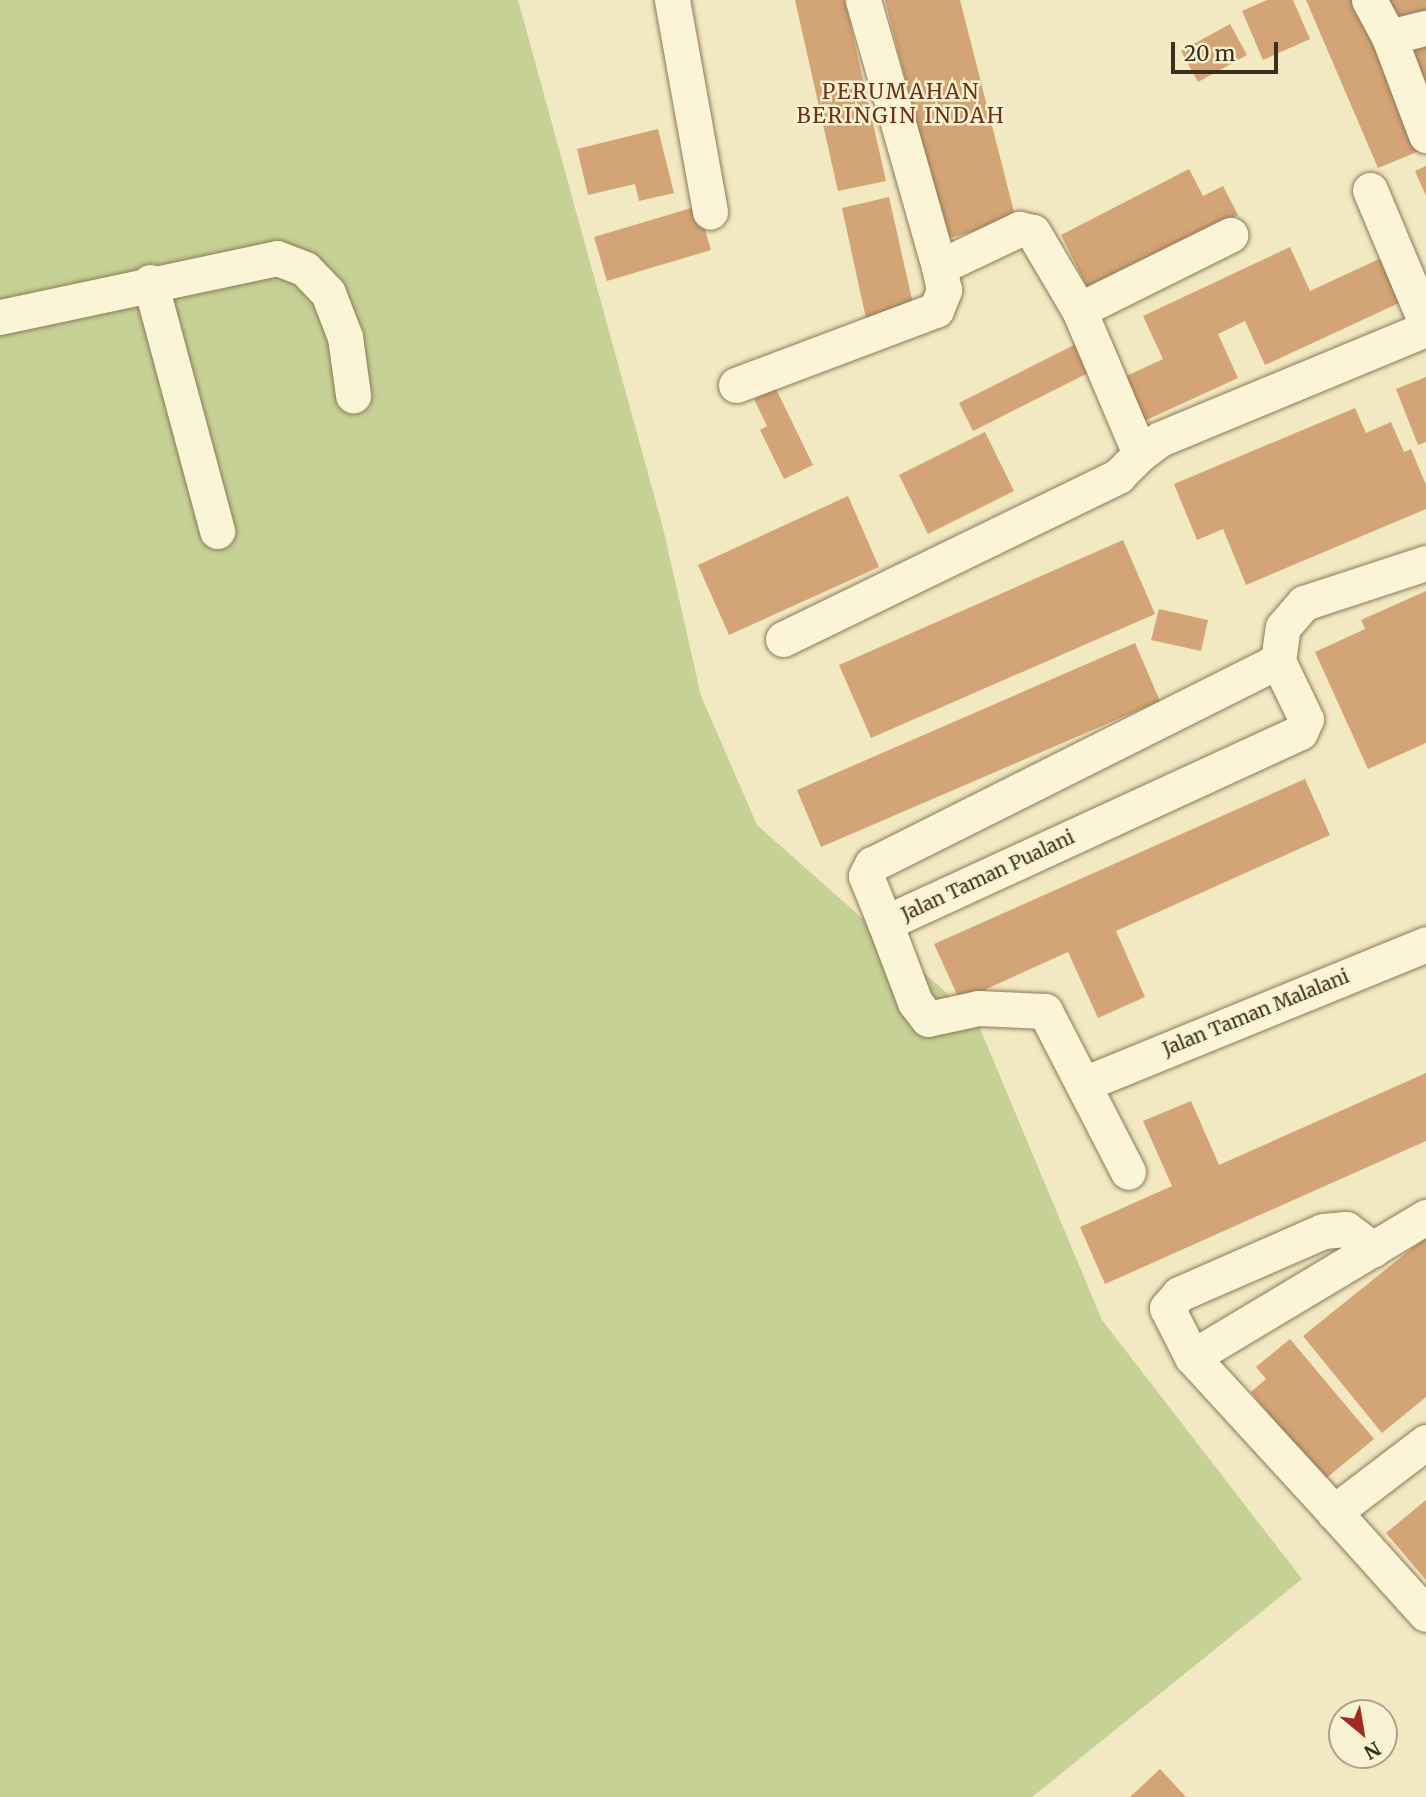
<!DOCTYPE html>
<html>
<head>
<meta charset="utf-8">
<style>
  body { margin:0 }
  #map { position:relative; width:1426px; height:1797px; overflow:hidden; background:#f2e8c2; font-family:Merriweather,serif }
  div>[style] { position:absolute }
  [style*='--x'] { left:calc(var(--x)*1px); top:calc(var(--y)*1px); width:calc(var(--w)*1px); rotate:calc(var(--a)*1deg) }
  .green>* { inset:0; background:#c5d195 }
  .building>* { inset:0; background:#d3a475 }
  .roads { filter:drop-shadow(0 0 2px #8d7957) drop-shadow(0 0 2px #8d7957) }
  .minor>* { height:35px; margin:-17.5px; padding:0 17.5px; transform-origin:17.5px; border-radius:17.5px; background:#fcf4d6 }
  span { translate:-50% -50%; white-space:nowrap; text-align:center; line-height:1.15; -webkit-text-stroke:5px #f8f1d2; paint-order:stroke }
  .street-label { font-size:19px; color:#3c2f1d }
  .neighbourhood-label { font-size:21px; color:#6c3118; letter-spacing:2px }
  .north { position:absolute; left:1328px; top:1699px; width:70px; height:70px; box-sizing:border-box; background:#f8f1d2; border:2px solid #ada38a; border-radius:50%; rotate:150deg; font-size:19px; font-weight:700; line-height:28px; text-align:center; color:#3c2f1d }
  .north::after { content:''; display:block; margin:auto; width:24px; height:32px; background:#a22c22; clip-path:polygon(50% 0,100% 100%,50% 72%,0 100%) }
  .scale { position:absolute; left:1171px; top:42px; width:107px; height:32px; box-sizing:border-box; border:4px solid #3c2f1d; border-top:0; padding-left:9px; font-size:21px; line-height:24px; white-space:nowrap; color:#3c2f1d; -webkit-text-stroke:5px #f8f1d2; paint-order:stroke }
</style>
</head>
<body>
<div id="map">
  <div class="green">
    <div style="clip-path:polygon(0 0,518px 0,663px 528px,701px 696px,757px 825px,976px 1019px,1102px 1320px,1302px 1579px,1032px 1797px,0 1797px)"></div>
  </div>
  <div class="building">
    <div style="clip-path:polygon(795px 0,845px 0,886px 181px,838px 191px)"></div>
    <div style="clip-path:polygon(885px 0,960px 0,1016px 220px,946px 239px)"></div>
    <div style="clip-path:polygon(1267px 0,1293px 0,1310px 39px,1263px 60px,1242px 11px)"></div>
    <div style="clip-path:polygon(1306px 0,1360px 0,1424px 149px,1378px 168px)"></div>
    <div style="clip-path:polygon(1384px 0,1426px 0,1426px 22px,1401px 34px)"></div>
    <div style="clip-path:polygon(1230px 24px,1247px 55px,1198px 82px,1181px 51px)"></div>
    <div style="clip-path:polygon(1426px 43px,1426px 100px,1409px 48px)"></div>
    <div style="clip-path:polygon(658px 129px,674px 193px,639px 201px,635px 184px,588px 195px,577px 149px)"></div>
    <div style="clip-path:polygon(1426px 166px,1426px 196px,1415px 171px)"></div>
    <div style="clip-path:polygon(1189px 169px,1203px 196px,1223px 186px,1238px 215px,1089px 291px,1061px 235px)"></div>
    <div style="clip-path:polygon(889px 197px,915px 313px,867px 323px,842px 208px)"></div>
    <div style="clip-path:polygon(698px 206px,711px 250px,607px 281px,594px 237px)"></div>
    <div style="clip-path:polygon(1290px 247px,1310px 291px,1392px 253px,1412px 297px,1265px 365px,1245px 321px,1218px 334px,1238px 378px,1142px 422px,1122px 378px,1163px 359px,1143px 316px)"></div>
    <div style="clip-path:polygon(1076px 344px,1090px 372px,973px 431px,959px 403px)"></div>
    <div style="clip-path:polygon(1426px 377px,1426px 442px,1418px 445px,1396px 389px)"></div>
    <div style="clip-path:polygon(776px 389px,813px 465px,784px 479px,760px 430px,767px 426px,754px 399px)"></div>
    <div style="clip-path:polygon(1355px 408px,1366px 433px,1391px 422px,1404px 452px,1411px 449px,1426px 485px,1426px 509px,1246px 585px,1223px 529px,1197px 540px,1174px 484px)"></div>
    <div style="clip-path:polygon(985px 432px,1014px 491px,928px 534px,899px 475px)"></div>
    <div style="clip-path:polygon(848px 496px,879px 567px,729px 635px,698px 565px)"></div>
    <div style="clip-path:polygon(1123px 540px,1155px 614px,871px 738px,839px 665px)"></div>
    <div style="clip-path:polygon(1426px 591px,1426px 743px,1368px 769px,1315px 652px,1365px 629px,1361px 620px)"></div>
    <div style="clip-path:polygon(1159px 609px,1208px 620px,1201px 651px,1151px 640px)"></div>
    <div style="clip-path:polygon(1135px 643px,1160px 701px,821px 847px,797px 790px)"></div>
    <div style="clip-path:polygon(1305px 779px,1330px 835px,1116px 931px,1145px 997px,1098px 1018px,1068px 952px,960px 1001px,934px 944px)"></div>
    <div style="clip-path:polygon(1426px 1073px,1426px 1141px,1105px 1284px,1080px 1227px,1172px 1186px,1143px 1121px,1191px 1101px,1219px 1165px)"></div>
    <div style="clip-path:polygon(1426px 1237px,1426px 1397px,1382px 1433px,1303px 1336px)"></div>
    <div style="clip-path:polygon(1290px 1339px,1374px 1439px,1324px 1480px,1251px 1392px,1266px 1379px,1256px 1367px)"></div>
    <div style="clip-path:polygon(1426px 1500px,1426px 1580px,1386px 1533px)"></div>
    <div style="clip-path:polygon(1160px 1769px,1186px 1797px,1130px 1797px)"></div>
  </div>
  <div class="roads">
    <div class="minor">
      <div style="--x:672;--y:0;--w:215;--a:79.8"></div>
      <div style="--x:863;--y:0;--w:278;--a:74.1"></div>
      <div style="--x:939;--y:267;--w:89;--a:-25.4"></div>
      <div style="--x:1019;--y:229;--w:14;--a:12"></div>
      <div style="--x:1033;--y:232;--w:91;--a:59.5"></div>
      <div style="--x:1079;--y:310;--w:156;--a:67"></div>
      <div style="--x:1140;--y:454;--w:25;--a:-37"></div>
      <div style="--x:1160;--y:439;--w:288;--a:-22.5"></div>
      <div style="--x:1369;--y:0;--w:42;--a:61.6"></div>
      <div style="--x:1389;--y:37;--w:38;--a:-14"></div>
      <div style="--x:1389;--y:37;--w:105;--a:69.3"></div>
      <div style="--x:1370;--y:190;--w:144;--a:67.2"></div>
      <div style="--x:150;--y:282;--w:258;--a:74.9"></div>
      <div style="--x:1079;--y:310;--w:169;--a:-26.4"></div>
      <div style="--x:0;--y:317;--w:283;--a:-12"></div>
      <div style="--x:277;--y:258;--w:30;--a:21"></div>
      <div style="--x:305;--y:269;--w:33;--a:46"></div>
      <div style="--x:328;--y:293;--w:47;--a:68.9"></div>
      <div style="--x:345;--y:337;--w:59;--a:82.1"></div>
      <div style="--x:736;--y:385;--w:214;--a:-20.6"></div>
      <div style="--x:936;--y:310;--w:22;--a:-68"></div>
      <div style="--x:944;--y:290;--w:24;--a:-102"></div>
      <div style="--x:783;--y:639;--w:373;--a:-25.9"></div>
      <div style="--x:1118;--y:476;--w:31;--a:-45"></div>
      <div style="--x:1278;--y:661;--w:454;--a:153.4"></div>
      <div style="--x:872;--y:864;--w:13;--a:117"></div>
      <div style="--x:866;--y:876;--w:51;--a:68"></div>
      <div style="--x:885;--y:923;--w:457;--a:-24.7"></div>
      <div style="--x:1300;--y:732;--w:14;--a:-65"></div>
      <div style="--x:1306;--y:719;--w:64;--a:-115.8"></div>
      <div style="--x:1278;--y:661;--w:34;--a:-82"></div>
      <div style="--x:1283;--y:627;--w:32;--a:-49"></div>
      <div style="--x:1304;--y:603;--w:128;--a:-18.2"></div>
      <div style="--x:885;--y:923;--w:85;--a:69.2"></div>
      <div style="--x:915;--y:1002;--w:21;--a:53"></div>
      <div style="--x:928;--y:1019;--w:51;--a:-12.4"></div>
      <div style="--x:978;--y:1008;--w:67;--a:2.6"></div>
      <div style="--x:1045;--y:1011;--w:181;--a:62.7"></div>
      <div style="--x:1086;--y:1083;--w:367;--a:-22.2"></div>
      <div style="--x:1192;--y:1357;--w:273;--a:-30.9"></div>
      <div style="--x:1426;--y:1442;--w:116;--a:142.7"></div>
      <div style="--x:1334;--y:1512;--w:137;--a:48"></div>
      <div style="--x:1334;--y:1512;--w:210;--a:-132.5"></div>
      <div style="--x:1192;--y:1357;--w:55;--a:-117"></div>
      <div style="--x:1167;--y:1308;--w:18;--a:-49"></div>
      <div style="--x:1179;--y:1294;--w:157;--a:-23.6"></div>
      <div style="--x:1323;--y:1231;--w:23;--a:-5"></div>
      <div style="--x:1346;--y:1229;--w:34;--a:37"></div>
    </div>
  </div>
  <div class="street-label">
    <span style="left:988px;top:876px;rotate:-25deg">Jalan Taman Pualani</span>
    <span style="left:1256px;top:1013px;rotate:-22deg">Jalan Taman Malalani</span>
  </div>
  <div class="neighbourhood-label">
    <span style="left:901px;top:104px">PERUMAHAN<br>BERINGIN INDAH</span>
  </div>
  <div class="north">N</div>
  <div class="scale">20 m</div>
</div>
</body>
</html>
